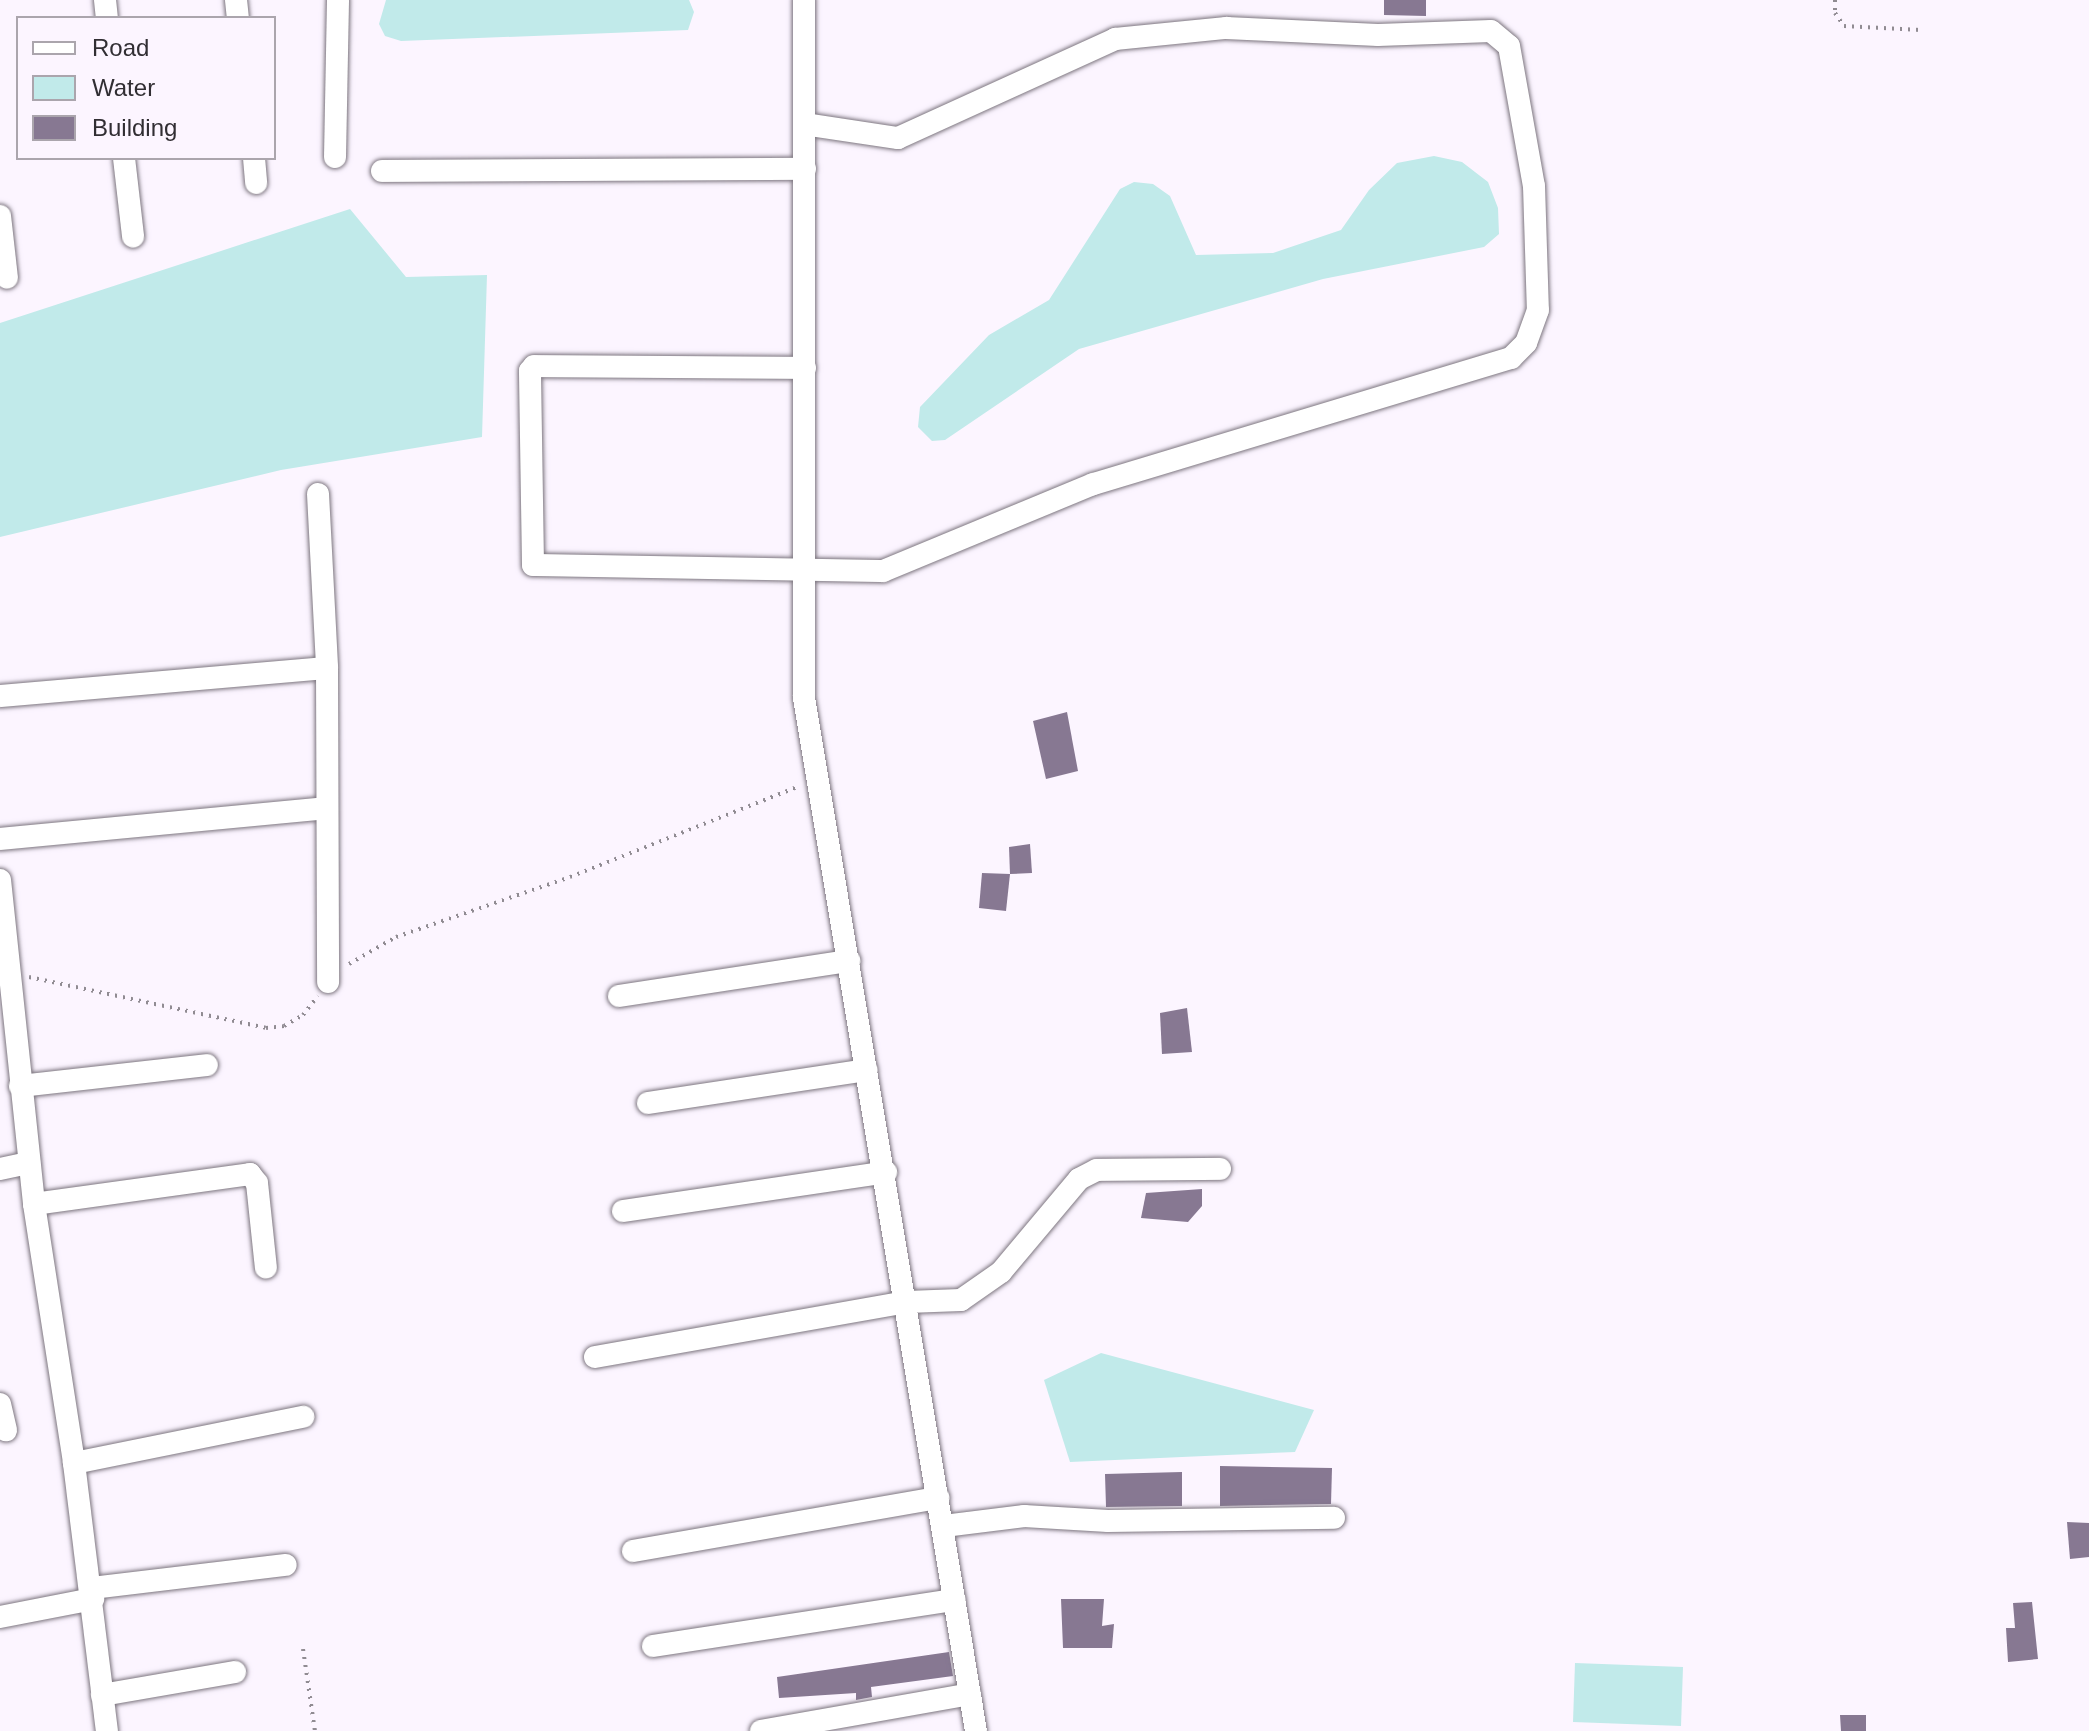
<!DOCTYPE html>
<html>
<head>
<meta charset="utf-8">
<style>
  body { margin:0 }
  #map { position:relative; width:2089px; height:1731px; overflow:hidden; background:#fcf5ff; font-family:Helvetica,sans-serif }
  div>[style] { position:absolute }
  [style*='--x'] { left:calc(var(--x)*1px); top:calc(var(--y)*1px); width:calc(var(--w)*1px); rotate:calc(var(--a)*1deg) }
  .water>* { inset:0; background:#c1eaea }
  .building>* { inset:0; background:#877892 }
  .path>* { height:4px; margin-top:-2px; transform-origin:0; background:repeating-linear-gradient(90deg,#908b92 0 2px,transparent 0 8px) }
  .roads { filter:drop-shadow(0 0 2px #7d7680) drop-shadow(0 0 2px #7d7680) }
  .street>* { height:22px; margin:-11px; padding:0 11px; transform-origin:11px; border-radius:11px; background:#fff }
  span { translate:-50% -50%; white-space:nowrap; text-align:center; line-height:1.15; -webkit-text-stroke:6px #fcf5ff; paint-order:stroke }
  .legend { position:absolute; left:16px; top:16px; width:260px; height:144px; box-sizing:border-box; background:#fcf5ff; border:2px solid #aba5ad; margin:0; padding:10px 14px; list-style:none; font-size:24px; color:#312e33 }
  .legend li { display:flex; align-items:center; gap:16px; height:40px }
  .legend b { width:40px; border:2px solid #aba5ad }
</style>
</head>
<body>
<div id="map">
  <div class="water">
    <div style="clip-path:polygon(386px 0,689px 0,694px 12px,688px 30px,401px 41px,385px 36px,379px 24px)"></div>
    <div style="clip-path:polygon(1434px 156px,1462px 162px,1488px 182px,1498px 208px,1499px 234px,1484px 247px,1323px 279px,1079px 349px,945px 440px,932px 441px,918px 427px,920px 407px,989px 335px,1049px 300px,1120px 189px,1134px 182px,1153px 184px,1170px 196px,1196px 255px,1273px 253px,1341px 230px,1369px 190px,1397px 163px)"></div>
    <div style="clip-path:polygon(350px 209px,406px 277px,487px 275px,482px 437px,281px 470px,0 537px,0 323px)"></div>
    <div style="clip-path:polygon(1101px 1353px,1314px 1410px,1295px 1452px,1070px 1462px,1044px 1380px)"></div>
    <div style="clip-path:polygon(1575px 1663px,1683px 1667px,1681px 1726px,1573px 1722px)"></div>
  </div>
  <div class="building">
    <div style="clip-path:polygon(1384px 0,1426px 0,1426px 16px,1384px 15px)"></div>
    <div style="clip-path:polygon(1067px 712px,1078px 771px,1046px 779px,1033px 721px)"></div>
    <div style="clip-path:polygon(1030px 844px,1032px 873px,1010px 874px,1009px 847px)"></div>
    <div style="clip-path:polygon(982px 873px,1010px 874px,1006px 911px,979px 908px)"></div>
    <div style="clip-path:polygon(1187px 1008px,1192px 1052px,1162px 1054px,1160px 1013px)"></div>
    <div style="clip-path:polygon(1202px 1189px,1202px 1206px,1188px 1222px,1141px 1218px,1146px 1193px)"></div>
    <div style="clip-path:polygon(1220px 1466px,1332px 1468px,1331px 1504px,1220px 1506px)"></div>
    <div style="clip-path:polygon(1182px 1472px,1182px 1506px,1106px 1507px,1105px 1474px)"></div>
    <div style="clip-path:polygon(2067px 1522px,2089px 1523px,2089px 1557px,2070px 1559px)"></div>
    <div style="clip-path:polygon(1061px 1599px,1104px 1599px,1102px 1626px,1114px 1624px,1112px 1648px,1063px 1648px)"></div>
    <div style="clip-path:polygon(2032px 1602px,2038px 1659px,2008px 1662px,2006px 1628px,2015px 1628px,2013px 1603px)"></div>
    <div style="clip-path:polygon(949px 1652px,953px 1676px,871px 1687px,872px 1697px,856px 1700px,856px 1693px,779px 1698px,777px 1677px)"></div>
    <div style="clip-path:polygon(1840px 1715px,1866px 1715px,1866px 1731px,1841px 1731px)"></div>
  </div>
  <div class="path">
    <div style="--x:1835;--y:0;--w:13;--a:90"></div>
    <div style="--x:1835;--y:13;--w:16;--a:55"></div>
    <div style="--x:1844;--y:26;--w:77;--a:3"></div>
    <div style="--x:349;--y:964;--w:54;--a:-29.9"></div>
    <div style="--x:396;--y:937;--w:184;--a:-19"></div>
    <div style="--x:570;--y:877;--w:244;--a:-21.6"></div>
    <div style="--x:29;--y:977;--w:242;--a:12.1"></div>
    <div style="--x:266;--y:1028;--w:18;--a:-6"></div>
    <div style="--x:284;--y:1026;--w:22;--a:-30"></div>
    <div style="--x:303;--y:1015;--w:24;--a:-52"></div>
    <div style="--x:303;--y:1649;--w:83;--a:81.7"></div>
  </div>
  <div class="roads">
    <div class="street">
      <div style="--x:105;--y:0;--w:18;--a:84"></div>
      <div style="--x:236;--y:0;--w:18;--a:84"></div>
      <div style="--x:804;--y:0;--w:698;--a:90"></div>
      <div style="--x:804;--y:698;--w:1047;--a:80.55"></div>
      <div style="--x:804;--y:124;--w:95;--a:8.5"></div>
      <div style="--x:898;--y:138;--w:239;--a:-24.5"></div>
      <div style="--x:1115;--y:39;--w:112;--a:-5.7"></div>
      <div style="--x:1226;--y:28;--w:152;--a:2.6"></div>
      <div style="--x:1378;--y:35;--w:113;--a:-2"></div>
      <div style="--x:1491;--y:31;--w:23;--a:40"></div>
      <div style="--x:1509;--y:46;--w:142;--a:79.9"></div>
      <div style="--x:1534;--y:186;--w:124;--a:88.2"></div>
      <div style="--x:1538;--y:310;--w:35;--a:110"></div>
      <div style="--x:1526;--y:343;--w:21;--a:135"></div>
      <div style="--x:1511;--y:358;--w:437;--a:163.2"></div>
      <div style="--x:1093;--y:484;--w:227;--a:157.5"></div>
      <div style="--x:883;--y:571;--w:350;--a:-179"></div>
      <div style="--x:533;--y:565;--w:194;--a:-90.9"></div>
      <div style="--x:530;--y:371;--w:6;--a:-51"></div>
      <div style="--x:534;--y:366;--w:271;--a:0.4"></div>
      <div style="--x:335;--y:157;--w:157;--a:-88.9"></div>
      <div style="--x:124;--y:158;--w:79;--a:83.4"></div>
      <div style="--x:254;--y:158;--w:25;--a:85"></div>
      <div style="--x:382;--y:171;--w:423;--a:-0.3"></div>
      <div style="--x:0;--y:216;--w:62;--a:83.6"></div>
      <div style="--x:318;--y:494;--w:174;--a:87"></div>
      <div style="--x:327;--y:668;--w:314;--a:89.8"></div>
      <div style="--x:0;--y:696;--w:328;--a:-4.9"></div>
      <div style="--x:0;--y:839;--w:326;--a:-5.4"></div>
      <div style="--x:0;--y:880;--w:326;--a:84"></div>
      <div style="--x:34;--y:1204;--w:262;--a:81.2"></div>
      <div style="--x:74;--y:1463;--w:270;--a:83"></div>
      <div style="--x:619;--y:996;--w:233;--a:-8.7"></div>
      <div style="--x:20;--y:1086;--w:188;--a:-6.4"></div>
      <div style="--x:648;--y:1103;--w:221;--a:-8.6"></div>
      <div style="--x:0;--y:1169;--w:30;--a:-12"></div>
      <div style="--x:34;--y:1204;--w:218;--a:-7.9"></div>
      <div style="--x:250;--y:1174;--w:11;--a:52"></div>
      <div style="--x:257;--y:1183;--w:85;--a:84"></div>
      <div style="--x:623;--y:1211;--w:266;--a:-8.4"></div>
      <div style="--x:595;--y:1357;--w:317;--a:-10"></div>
      <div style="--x:907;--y:1302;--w:54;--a:-2.1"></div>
      <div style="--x:961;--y:1300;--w:49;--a:-35"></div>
      <div style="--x:1001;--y:1272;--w:121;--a:-50"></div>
      <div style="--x:1079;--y:1179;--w:20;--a:-27"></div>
      <div style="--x:1097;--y:1170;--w:123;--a:-0.5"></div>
      <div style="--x:0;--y:1404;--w:27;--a:77"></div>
      <div style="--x:74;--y:1463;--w:234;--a:-11.4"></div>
      <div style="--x:944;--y:1526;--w:81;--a:-7.1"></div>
      <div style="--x:1024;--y:1516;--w:84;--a:3.4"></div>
      <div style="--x:1108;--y:1521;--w:226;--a:-0.8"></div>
      <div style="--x:633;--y:1551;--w:310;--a:-9.9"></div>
      <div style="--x:92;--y:1588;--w:195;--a:-6.8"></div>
      <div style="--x:0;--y:1617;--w:95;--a:-11"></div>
      <div style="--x:653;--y:1646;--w:305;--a:-8.7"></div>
      <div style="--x:102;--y:1695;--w:135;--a:-9.8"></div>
      <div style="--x:761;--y:1731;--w:212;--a:-10"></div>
    </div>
  </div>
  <ul class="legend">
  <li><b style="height:10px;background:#fff"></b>Road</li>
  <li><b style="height:22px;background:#c1eaea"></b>Water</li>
  <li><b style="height:22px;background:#877892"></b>Building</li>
  </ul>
</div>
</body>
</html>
